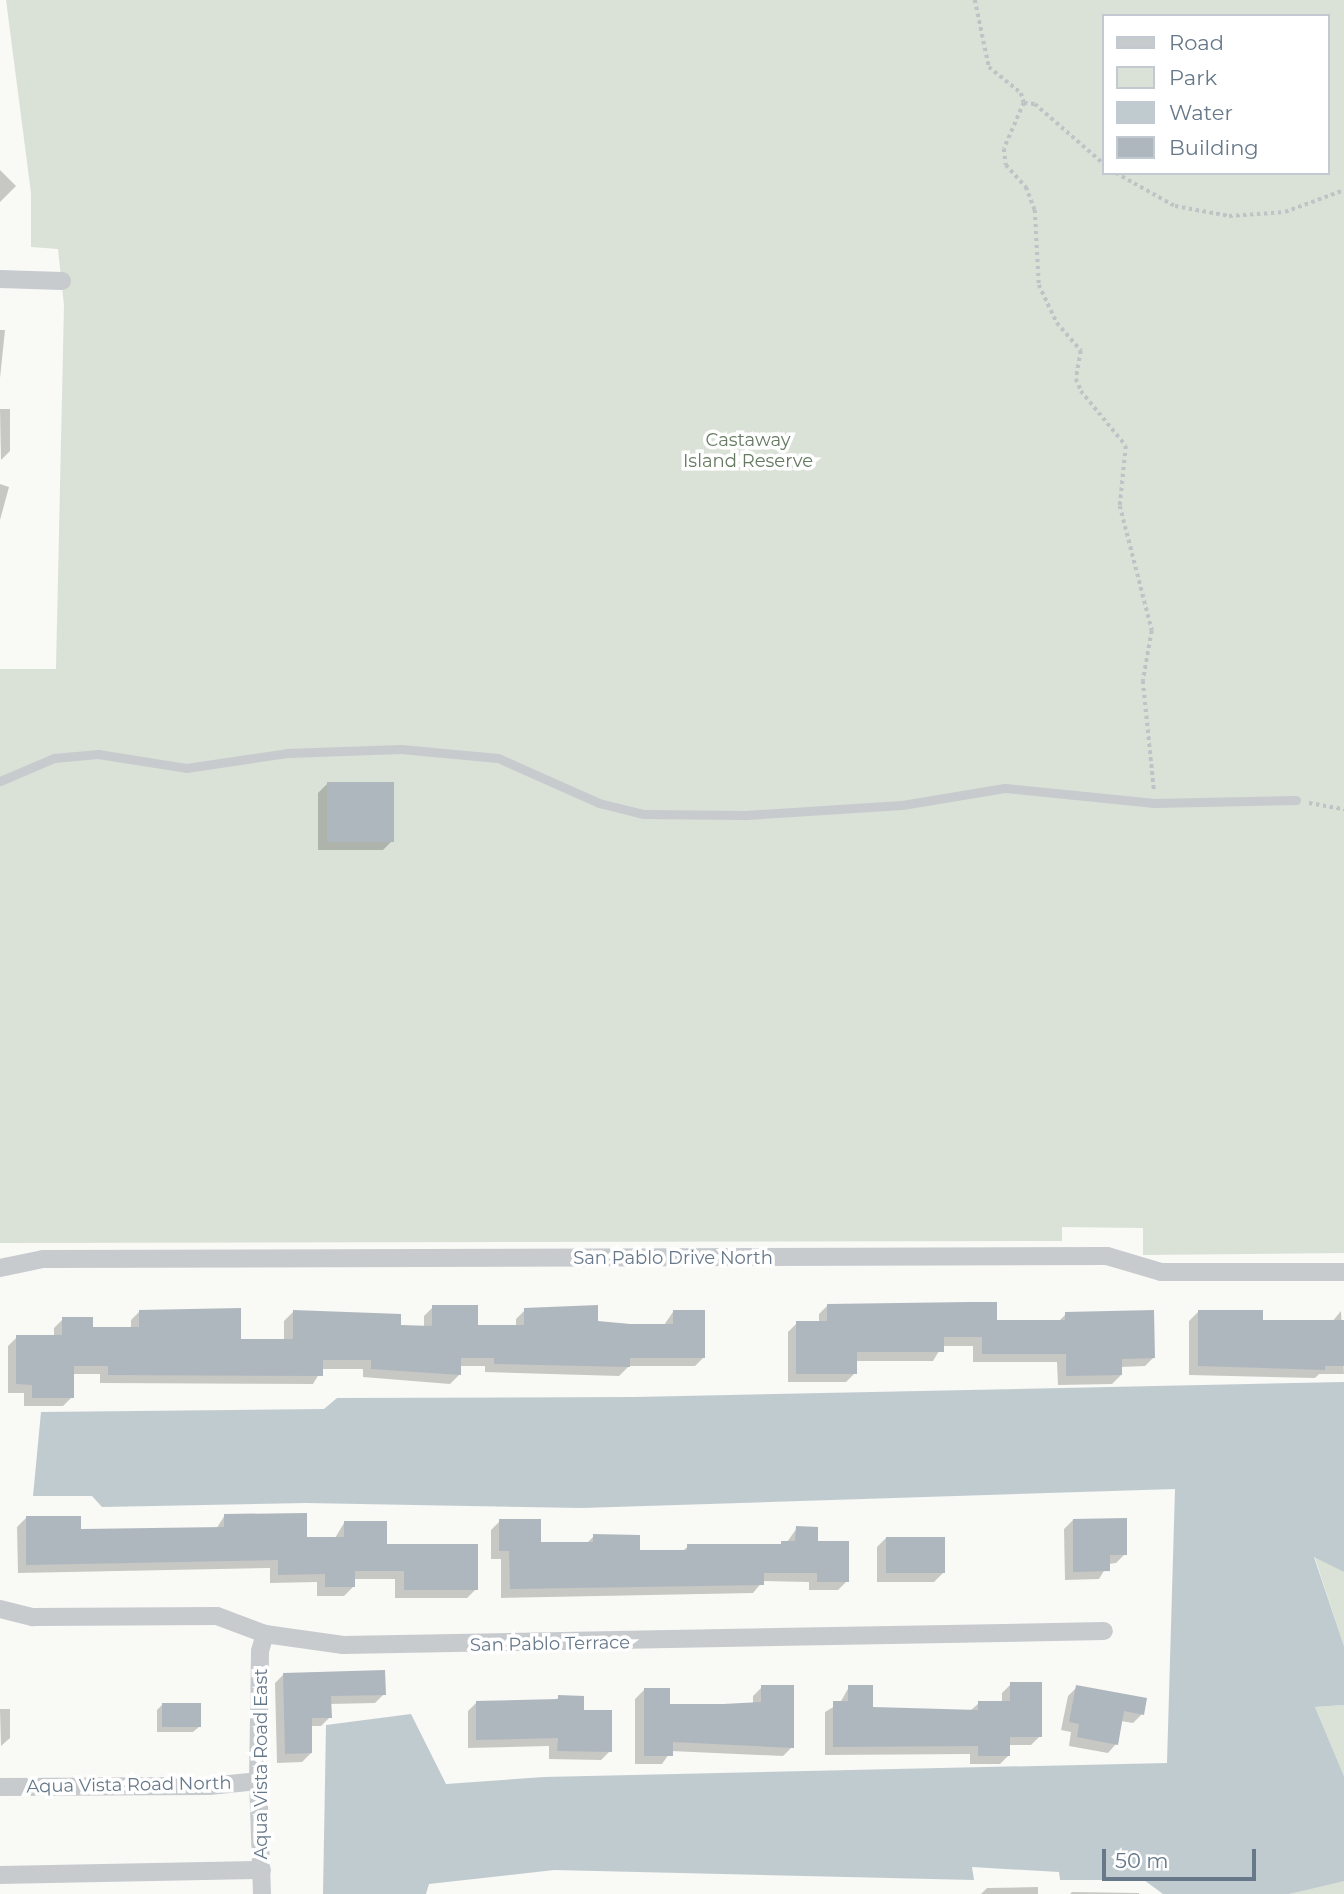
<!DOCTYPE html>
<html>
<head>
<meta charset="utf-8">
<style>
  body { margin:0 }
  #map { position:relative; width:1344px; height:1894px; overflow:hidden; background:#f9f9f6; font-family:Montserrat,sans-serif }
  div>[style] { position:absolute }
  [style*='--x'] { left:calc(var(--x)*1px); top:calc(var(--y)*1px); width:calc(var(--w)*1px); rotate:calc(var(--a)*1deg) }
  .green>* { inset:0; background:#dae1d7 }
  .water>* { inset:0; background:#c0cbd0 }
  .shadow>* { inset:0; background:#0003 }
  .building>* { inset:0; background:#afb7be }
  .path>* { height:3.5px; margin-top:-1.75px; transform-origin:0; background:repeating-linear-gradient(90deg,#c0c3c5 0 3.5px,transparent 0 7px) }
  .lane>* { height:9px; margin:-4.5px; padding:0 4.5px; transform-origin:4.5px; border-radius:4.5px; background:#c7cbce }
  .street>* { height:18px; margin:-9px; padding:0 9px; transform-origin:9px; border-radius:9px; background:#c7cbce }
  span { translate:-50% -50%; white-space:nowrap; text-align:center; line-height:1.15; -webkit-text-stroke:7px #fff; paint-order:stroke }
  .park-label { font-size:18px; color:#657a61 }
  .street-label { font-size:18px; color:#667889 }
  .legend { position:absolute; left:1102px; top:14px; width:228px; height:161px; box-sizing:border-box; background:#fff; border:2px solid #c2c9d0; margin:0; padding:9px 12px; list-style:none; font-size:21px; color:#667889 }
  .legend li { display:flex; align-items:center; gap:14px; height:35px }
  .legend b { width:35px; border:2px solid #c2c9d0 }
  .scale { position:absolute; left:1102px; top:1849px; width:154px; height:32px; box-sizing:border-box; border:4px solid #667889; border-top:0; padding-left:9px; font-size:21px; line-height:24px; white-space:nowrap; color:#667889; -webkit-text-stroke:5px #fff; paint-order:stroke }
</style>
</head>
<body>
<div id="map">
  <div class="green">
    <div style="clip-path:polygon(evenodd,6px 0,1344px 0,1344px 1253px,1143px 1255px,1143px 1228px,1062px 1227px,1062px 1241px,0 1243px,0 669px,56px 669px,64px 305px,58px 249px,31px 247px,31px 193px,6px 0,1104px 16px,1328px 16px,1328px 173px,1104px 173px,1104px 16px)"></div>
    <div style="clip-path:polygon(1314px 1555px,1344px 1572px,1344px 1646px)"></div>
    <div style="clip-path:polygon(1344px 1705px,1344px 1776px,1315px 1707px)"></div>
    <div style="clip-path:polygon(1344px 1881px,1344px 1894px,1289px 1894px,1332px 1882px)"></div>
  </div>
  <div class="water">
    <div style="clip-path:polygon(1344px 1382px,1344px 1572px,1314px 1557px,1344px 1646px,1344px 1705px,1315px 1707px,1344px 1776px,1344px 1881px,1289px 1894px,1163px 1894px,1144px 1880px,1060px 1880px,1059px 1872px,972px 1867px,974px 1880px,554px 1870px,429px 1884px,426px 1894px,323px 1894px,326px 1725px,411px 1714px,446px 1784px,544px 1777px,1167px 1763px,1175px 1489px,582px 1508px,306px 1503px,102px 1507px,92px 1496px,33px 1496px,41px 1412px,324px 1409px,337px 1398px,635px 1397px)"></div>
  </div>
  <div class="shadow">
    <div style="clip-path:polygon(0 170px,16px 186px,0 202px)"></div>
    <div style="clip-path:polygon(0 330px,5px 330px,0 378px)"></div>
    <div style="clip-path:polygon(0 409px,10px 409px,10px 451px,1px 460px)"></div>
    <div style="clip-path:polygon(0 484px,9px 487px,0 520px)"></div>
    <div style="clip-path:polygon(327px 784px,392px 841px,383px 850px,318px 850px,318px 793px)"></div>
    <div style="clip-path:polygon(828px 1305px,996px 1322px,1058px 1322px,1066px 1314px,1154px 1357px,1145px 1366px,1120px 1367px,1121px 1375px,1112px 1384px,1058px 1385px,1057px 1362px,973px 1362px,973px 1346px,942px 1346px,933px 1361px,855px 1361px,855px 1373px,846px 1382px,788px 1382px,788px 1332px,797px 1323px,819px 1323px,819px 1314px)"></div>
    <div style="clip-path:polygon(433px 1307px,476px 1327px,516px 1327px,516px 1319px,525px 1310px,596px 1323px,664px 1325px,673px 1312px,704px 1357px,695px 1366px,629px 1366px,619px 1376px,485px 1372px,485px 1366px,459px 1366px,459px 1375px,450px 1384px,363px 1377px,363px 1369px,322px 1369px,313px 1384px,100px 1383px,100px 1374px,72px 1374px,72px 1397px,63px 1406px,24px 1406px,24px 1393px,8px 1393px,8px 1346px,17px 1337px,54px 1337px,54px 1328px,63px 1319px,92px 1329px,131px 1329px,131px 1320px,140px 1311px,240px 1340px,284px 1340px,284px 1321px,293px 1312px,424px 1328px,424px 1316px)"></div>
    <div style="clip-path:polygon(1341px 1311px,1344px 1374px,1319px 1374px,1315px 1378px,1189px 1375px,1189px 1321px,1198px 1312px,1261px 1322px,1332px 1322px)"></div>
    <div style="clip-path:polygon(225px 1515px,305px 1538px,335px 1538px,344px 1523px,476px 1589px,467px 1598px,395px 1598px,395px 1579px,353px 1579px,353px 1587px,344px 1596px,317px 1596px,317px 1582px,270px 1583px,270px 1568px,18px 1573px,17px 1527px,26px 1518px,80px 1531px,216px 1529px)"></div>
    <div style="clip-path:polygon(1073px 1520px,1125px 1554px,1116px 1563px,1108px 1564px,1099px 1579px,1065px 1580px,1064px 1529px)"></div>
    <div style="clip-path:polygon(500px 1521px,540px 1544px,586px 1544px,594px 1536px,639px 1552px,682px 1552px,688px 1546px,778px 1546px,787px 1542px,797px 1528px,816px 1542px,847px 1581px,838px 1590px,809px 1590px,809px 1582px,763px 1581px,753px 1593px,501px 1598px,501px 1559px,491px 1559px,491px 1530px)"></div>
    <div style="clip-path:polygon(886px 1538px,943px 1573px,934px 1582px,877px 1582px,877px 1547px)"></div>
    <div style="clip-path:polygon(284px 1674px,384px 1694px,375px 1703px,329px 1704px,330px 1717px,321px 1726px,310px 1726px,311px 1753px,302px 1762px,277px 1763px,275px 1683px)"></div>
    <div style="clip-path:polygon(1011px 1684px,1040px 1736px,1031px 1745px,1009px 1745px,1009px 1755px,1000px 1764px,970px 1764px,970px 1754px,825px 1755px,825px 1712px,840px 1703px,849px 1687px,871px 1709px,970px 1711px,979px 1703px,1002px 1703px,1002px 1693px)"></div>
    <div style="clip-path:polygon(762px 1687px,792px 1747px,783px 1756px,671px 1751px,662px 1764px,635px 1764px,635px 1699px,644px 1690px,668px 1706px,753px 1704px,753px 1696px)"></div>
    <div style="clip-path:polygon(1077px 1687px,1142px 1714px,1133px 1723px,1121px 1721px,1116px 1744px,1108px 1753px,1069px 1746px,1071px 1732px,1061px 1730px,1068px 1696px)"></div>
    <div style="clip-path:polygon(559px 1697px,582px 1711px,610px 1751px,601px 1760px,549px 1759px,549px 1746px,468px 1748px,468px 1711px,477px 1702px,555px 1701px)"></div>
    <div style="clip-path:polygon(163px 1704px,199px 1727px,193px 1732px,157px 1732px,157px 1710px)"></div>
    <div style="clip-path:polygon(0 1709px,10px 1709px,10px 1738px,1px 1746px)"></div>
    <div style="clip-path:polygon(1038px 1887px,1038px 1894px,981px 1894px,987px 1888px)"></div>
    <div style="clip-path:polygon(1072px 1892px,1139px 1893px,1139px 1894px,1070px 1894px)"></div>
  </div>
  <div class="building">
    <div style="clip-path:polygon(327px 782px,394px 782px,394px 842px,327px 842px)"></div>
    <div style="clip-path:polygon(970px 1302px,997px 1302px,997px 1320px,1065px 1320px,1065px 1312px,1154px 1310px,1155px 1358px,1122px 1359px,1122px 1375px,1066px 1376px,1066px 1354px,982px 1354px,982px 1337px,944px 1337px,944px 1352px,857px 1352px,857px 1374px,796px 1374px,796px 1321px,827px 1321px,827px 1304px)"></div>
    <div style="clip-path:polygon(432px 1305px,478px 1305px,478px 1325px,524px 1325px,524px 1308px,598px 1305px,598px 1321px,630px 1324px,673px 1324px,673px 1310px,705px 1310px,705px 1358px,630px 1358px,630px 1367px,494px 1364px,494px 1358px,461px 1358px,461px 1375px,371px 1369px,371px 1360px,323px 1360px,323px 1376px,108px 1375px,108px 1366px,74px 1366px,74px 1398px,32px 1398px,32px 1385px,16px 1384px,16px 1335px,62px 1335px,62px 1317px,93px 1317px,93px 1327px,139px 1327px,139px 1310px,241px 1308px,241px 1339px,293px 1339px,293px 1310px,401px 1314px,401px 1325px,432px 1326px)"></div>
    <div style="clip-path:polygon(1198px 1310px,1263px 1310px,1263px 1320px,1344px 1320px,1344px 1366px,1325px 1366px,1325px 1370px,1198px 1366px)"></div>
    <div style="clip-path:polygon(307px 1513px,307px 1537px,344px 1537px,344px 1521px,387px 1521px,387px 1544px,478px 1544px,478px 1590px,404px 1590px,404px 1571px,355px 1571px,355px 1587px,325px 1587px,325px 1574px,278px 1575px,278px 1560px,26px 1565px,26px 1516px,81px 1516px,81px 1529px,224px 1527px,224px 1514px)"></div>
    <div style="clip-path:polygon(1127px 1518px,1127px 1555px,1110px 1555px,1110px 1571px,1073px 1572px,1073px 1519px)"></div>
    <div style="clip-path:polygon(499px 1519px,541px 1519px,541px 1542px,593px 1542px,593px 1534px,640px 1535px,640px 1550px,687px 1550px,687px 1544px,781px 1544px,781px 1541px,795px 1541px,796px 1526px,818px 1527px,818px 1541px,849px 1541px,849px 1582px,817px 1582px,817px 1573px,764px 1573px,764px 1585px,510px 1589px,509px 1551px,499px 1551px)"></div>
    <div style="clip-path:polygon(886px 1537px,945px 1537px,945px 1573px,886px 1573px)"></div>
    <div style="clip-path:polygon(385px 1670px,386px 1695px,331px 1696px,332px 1718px,312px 1718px,312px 1753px,285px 1754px,283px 1673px)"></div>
    <div style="clip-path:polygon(1010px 1682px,1042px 1682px,1042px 1737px,1010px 1737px,1010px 1756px,978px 1756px,978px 1746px,833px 1747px,833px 1701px,848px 1701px,848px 1685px,873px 1685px,873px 1707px,978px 1710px,978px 1701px,1010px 1701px)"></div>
    <div style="clip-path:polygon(761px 1685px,794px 1685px,794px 1748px,673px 1742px,673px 1756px,644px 1756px,644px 1688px,670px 1688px,670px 1704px,723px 1704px,761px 1702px)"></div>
    <div style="clip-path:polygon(1076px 1685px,1147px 1698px,1144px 1715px,1124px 1711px,1118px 1745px,1077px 1737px,1079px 1724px,1069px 1722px)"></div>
    <div style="clip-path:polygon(558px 1695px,584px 1696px,584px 1710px,612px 1710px,612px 1752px,557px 1751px,558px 1738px,476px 1740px,476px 1701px,558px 1699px)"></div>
    <div style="clip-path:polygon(162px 1703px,201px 1703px,201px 1727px,162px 1727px)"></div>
  </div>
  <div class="path">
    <div style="--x:975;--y:0;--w:68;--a:78.2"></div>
    <div style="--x:989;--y:67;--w:41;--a:39.1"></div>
    <div style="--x:1021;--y:93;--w:10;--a:73"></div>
    <div style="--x:1024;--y:103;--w:50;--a:113.5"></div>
    <div style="--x:1004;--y:149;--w:16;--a:83"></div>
    <div style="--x:1006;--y:165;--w:30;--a:48"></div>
    <div style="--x:1026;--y:187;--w:25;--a:69"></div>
    <div style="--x:1035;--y:210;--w:75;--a:86.9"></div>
    <div style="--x:1039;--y:285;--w:42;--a:64.7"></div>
    <div style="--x:1057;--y:323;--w:37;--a:49"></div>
    <div style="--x:1081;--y:351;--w:28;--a:100"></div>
    <div style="--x:1076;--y:379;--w:13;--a:67"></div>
    <div style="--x:1081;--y:391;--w:71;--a:50.7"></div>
    <div style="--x:1126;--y:446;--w:60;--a:95.7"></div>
    <div style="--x:1120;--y:506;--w:129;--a:75.6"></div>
    <div style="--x:1152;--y:631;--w:51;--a:100.2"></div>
    <div style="--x:1143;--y:681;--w:110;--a:84.2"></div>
    <div style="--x:1024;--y:103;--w:11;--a:5"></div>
    <div style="--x:1035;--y:104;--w:91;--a:41"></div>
    <div style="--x:1116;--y:173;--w:68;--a:29.2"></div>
    <div style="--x:1175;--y:206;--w:55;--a:10.5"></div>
    <div style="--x:1229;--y:216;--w:56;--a:-4.1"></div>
    <div style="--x:1285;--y:212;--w:63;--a:-20.4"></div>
    <div style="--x:1309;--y:803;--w:36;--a:10"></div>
  </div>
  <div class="lane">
    <div style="--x:0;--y:781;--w:59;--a:-23.1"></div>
    <div style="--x:54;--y:758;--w:44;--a:-5.2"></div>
    <div style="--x:98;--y:754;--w:89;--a:9"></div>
    <div style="--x:186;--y:768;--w:102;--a:-8.4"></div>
    <div style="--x:287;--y:753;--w:114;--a:-2"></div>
    <div style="--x:401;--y:749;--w:97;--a:5.3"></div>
    <div style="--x:498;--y:758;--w:111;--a:24"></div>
    <div style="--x:599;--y:803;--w:45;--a:14"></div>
    <div style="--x:643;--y:814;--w:103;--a:0.6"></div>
    <div style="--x:746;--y:815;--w:156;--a:-3.7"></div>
    <div style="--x:902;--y:805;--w:104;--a:-9.4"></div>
    <div style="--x:1005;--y:788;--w:150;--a:5.7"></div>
    <div style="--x:1154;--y:803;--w:142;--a:-1.2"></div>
  </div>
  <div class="street">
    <div style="--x:0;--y:279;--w:62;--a:1.8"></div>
    <div style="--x:0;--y:1268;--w:44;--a:-11.8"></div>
    <div style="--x:43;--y:1259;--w:1064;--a:-0.16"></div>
    <div style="--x:1107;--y:1256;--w:56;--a:16.5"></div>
    <div style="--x:1161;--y:1272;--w:183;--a:0"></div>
    <div style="--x:0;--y:1609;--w:34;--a:14"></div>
    <div style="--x:33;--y:1617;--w:184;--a:-0.3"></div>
    <div style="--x:217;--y:1616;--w:51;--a:20.6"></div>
    <div style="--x:265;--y:1634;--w:79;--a:8"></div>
    <div style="--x:343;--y:1645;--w:761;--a:-1.05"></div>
    <div style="--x:0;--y:1787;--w:209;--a:-0.3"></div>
    <div style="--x:209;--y:1786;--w:49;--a:-5.8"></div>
    <div style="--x:0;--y:1875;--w:262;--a:-1.1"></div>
    <div style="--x:262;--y:1894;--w:113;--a:-92"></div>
    <div style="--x:258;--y:1781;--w:130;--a:-89.1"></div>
    <div style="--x:260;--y:1651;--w:18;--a:-74"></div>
  </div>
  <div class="park-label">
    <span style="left:748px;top:451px">Castaway<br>Island Reserve</span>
  </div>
  <div class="street-label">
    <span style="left:673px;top:1258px">San Pablo Drive North</span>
    <span style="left:550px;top:1644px;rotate:-1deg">San Pablo Terrace</span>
    <span style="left:261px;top:1764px;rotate:-90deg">Aqua Vista Road East</span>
    <span style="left:129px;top:1785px;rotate:-1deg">Aqua Vista Road North</span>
  </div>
  <ul class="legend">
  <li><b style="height:9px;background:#c7cbce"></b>Road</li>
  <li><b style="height:19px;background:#dae1d7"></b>Park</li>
  <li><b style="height:19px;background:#c0cbd0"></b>Water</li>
  <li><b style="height:19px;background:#afb7be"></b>Building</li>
  </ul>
  <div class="scale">50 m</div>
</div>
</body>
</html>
